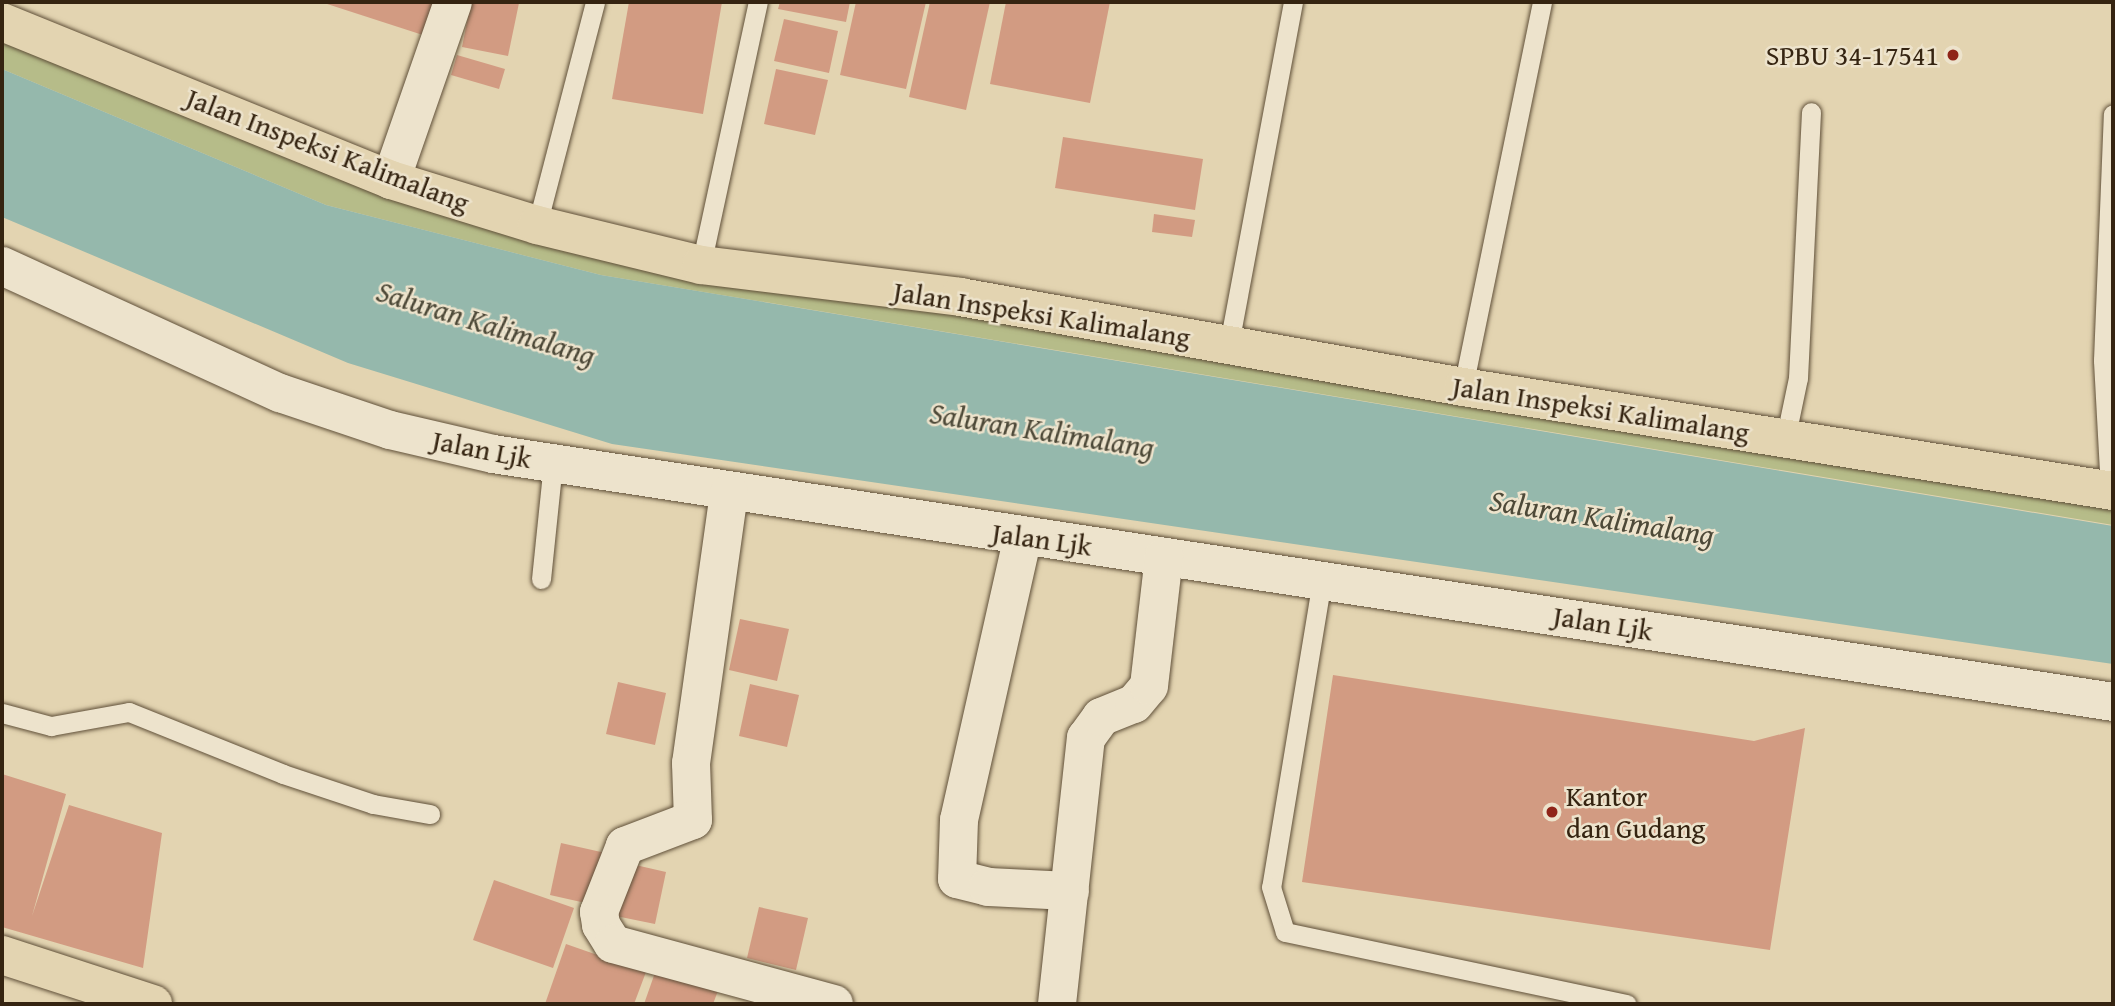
<!DOCTYPE html>
<html>
<head>
<meta charset="utf-8">
<style>
  body { margin:0 }
  #map { position:relative; width:2115px; height:1006px; overflow:hidden; background:#e3d4b1; font-family:"Gentium Book Plus",serif }
  div>[style] { position:absolute }
  [style*='--x'] { left:calc(var(--x)*1px); top:calc(var(--y)*1px); width:calc(var(--w)*1px); rotate:calc(var(--a)*1deg) }
  .green>* { inset:0; background:#b6bc89 }
  .water>* { inset:0; background:#95b8ac }
  .building>* { inset:0; background:#d29b82 }
  .roads { filter:drop-shadow(0 0 2px #605039) drop-shadow(0 0 2px #605039) }
  .service>* { height:19px; margin:-9.5px; padding:0 9.5px; transform-origin:9.5px; border-radius:9.5px; background:#ede3cc }
  .minor>* { height:38px; margin:-19px; padding:0 19px; transform-origin:19px; border-radius:19px; background:#ede3cc }
  .primary>* { height:38px; margin:-19px; padding:0 19px; transform-origin:19px; border-radius:19px; background:#e3d4b1 }
  .motorway>* { height:38px; margin:-19px; padding:0 19px; transform-origin:19px; border-radius:19px; background:#e3d4b1 }
  .dots>* { width:19px; height:19px; translate:-50% -50%; box-sizing:border-box; border:4px solid #ede3cc; border-radius:50% }
  span { translate:-50% -50%; white-space:nowrap; text-align:center; line-height:1.15; -webkit-text-stroke:5px #ede3cc; paint-order:stroke }
  .poi-label { font-size:28px; color:#352411 }
  .right { translate:-100% -50%; text-align:right }
  .left { translate:0 -50%; text-align:left }
  .street-label { font-size:28px; color:#352411 }
  .water-label { font-size:30px; color:#4d4938; font-style:italic }
  .frame { position:absolute; inset:0; border:4px solid #352411; pointer-events:none }
</style>
</head>
<body>
<div id="map">
  <div class="green">
    <div style="clip-path:polygon(2px 22px,537px 225px,2113px 491px,2113px 525px,601px 275px,326px 205px,2px 69px)"></div>
  </div>
  <div class="water">
    <div style="clip-path:polygon(2px 69px,326px 205px,601px 275px,2113px 526px,2113px 664px,612px 444px,348px 363px,2px 217px)"></div>
  </div>
  <div class="building">
    <div style="clip-path:polygon(321px 2px,440px 2px,429px 37px)"></div>
    <div style="clip-path:polygon(471px 2px,519px 3px,508px 56px,462px 47px)"></div>
    <div style="clip-path:polygon(629px 2px,722px 2px,703px 114px,612px 99px)"></div>
    <div style="clip-path:polygon(780px 2px,850px 2px,846px 22px,778px 9px)"></div>
    <div style="clip-path:polygon(856px 2px,926px 2px,906px 89px,840px 75px)"></div>
    <div style="clip-path:polygon(930px 2px,990px 2px,966px 110px,909px 97px)"></div>
    <div style="clip-path:polygon(1006px 2px,1110px 2px,1090px 103px,990px 84px)"></div>
    <div style="clip-path:polygon(784px 19px,838px 31px,829px 73px,774px 61px)"></div>
    <div style="clip-path:polygon(457px 55px,505px 69px,499px 89px,451px 75px)"></div>
    <div style="clip-path:polygon(776px 69px,828px 80px,815px 135px,764px 124px)"></div>
    <div style="clip-path:polygon(1063px 137px,1203px 159px,1195px 210px,1055px 188px)"></div>
    <div style="clip-path:polygon(1154px 214px,1195px 220px,1192px 237px,1152px 232px)"></div>
    <div style="clip-path:polygon(740px 619px,789px 629px,777px 681px,729px 670px)"></div>
    <div style="clip-path:polygon(1333px 675px,1754px 741px,1805px 728px,1770px 950px,1302px 882px)"></div>
    <div style="clip-path:polygon(618px 682px,666px 693px,655px 745px,606px 734px)"></div>
    <div style="clip-path:polygon(750px 684px,799px 695px,787px 747px,739px 736px)"></div>
    <div style="clip-path:polygon(2px 774px,66px 794px,32px 916px,69px 805px,162px 833px,143px 968px,2px 927px)"></div>
    <div style="clip-path:polygon(561px 843px,610px 854px,599px 906px,550px 895px)"></div>
    <div style="clip-path:polygon(618px 861px,666px 872px,655px 924px,606px 914px)"></div>
    <div style="clip-path:polygon(494px 880px,574px 908px,553px 968px,473px 940px)"></div>
    <div style="clip-path:polygon(759px 907px,808px 918px,796px 970px,747px 958px)"></div>
    <div style="clip-path:polygon(566px 944px,646px 972px,634px 1004px,545px 1004px)"></div>
    <div style="clip-path:polygon(657px 967px,719px 988px,713px 1004px,644px 1004px)"></div>
  </div>
  <div class="roads">
    <div class="service">
      <div style="--x:537;--y:225;--w:230;--a:-75.4"></div>
      <div style="--x:701;--y:265;--w:269;--a:-77.8"></div>
      <div style="--x:1229;--y:344;--w:348;--a:-79.4"></div>
      <div style="--x:1463;--y:387;--w:393;--a:-78.4"></div>
      <div style="--x:1785;--y:440;--w:63;--a:-78.2"></div>
      <div style="--x:1798;--y:378;--w:266;--a:-87.2"></div>
      <div style="--x:2110;--y:490;--w:130;--a:-93.1"></div>
      <div style="--x:2103;--y:360;--w:246;--a:-87.7"></div>
      <div style="--x:541;--y:579;--w:118;--a:-84.1"></div>
      <div style="--x:1322;--y:580;--w:311;--a:99.4"></div>
      <div style="--x:1271;--y:887;--w:47;--a:72.7"></div>
      <div style="--x:1285;--y:932;--w:349;--a:11.9"></div>
      <div style="--x:2;--y:713;--w:51;--a:14.9"></div>
      <div style="--x:51;--y:726;--w:79;--a:-10.2"></div>
      <div style="--x:129;--y:712;--w:166;--a:21.9"></div>
      <div style="--x:283;--y:774;--w:95;--a:18.4"></div>
      <div style="--x:373;--y:804;--w:58;--a:10"></div>
    </div>
    <div class="minor">
      <div style="--x:391;--y:180;--w:188;--a:-70.8"></div>
      <div style="--x:2;--y:266;--w:306;--a:24.6"></div>
      <div style="--x:280;--y:393;--w:116;--a:18.6"></div>
      <div style="--x:390;--y:430;--w:106;--a:13.1"></div>
      <div style="--x:493;--y:454;--w:1639;--a:8.7"></div>
      <div style="--x:729;--y:493;--w:273;--a:98"></div>
      <div style="--x:691;--y:763;--w:57;--a:88"></div>
      <div style="--x:693;--y:820;--w:73;--a:159.1"></div>
      <div style="--x:625;--y:846;--w:71;--a:111.5"></div>
      <div style="--x:599;--y:912;--w:13;--a:81"></div>
      <div style="--x:601;--y:925;--w:22;--a:58"></div>
      <div style="--x:613;--y:944;--w:229;--a:15.2"></div>
      <div style="--x:1023;--y:536;--w:291;--a:102.7"></div>
      <div style="--x:959;--y:820;--w:59;--a:91.9"></div>
      <div style="--x:957;--y:879;--w:32;--a:14"></div>
      <div style="--x:988;--y:887;--w:82;--a:2.8"></div>
      <div style="--x:1057;--y:1004;--w:268;--a:-83.8"></div>
      <div style="--x:1086;--y:738;--w:26;--a:-54"></div>
      <div style="--x:1101;--y:717;--w:35;--a:-22"></div>
      <div style="--x:1134;--y:704;--w:23;--a:-50"></div>
      <div style="--x:1149;--y:686;--w:130;--a:-83.4"></div>
    </div>
    <div class="primary">
      <div style="--x:2;--y:22;--w:420;--a:22.1"></div>
      <div style="--x:391;--y:180;--w:153;--a:17.1"></div>
      <div style="--x:537;--y:225;--w:169;--a:13.7"></div>
      <div style="--x:701;--y:265;--w:261;--a:7"></div>
      <div style="--x:960;--y:297;--w:511;--a:10.14"></div>
      <div style="--x:1463;--y:387;--w:658;--a:9.09"></div>
    </div>
    <div class="motorway">
      <div style="--x:2;--y:955;--w:159;--a:18"></div>
    </div>
  </div>
  <div class="dots">
    <div style="left:1953px;top:55px;background:#8f2418"></div>
    <div style="left:1552px;top:812px;background:#8f2418"></div>
  </div>
  <div class="poi-label">
    <span class="right" style="left:1939px;top:55px">SPBU 34-17541</span>
    <span class="left" style="left:1566px;top:812px">Kantor<br>dan Gudang</span>
  </div>
  <div class="street-label">
    <span style="left:328px;top:150px;rotate:21deg">Jalan Inspeksi Kalimalang</span>
    <span style="left:1042px;top:314px;rotate:9deg">Jalan Inspeksi Kalimalang</span>
    <span style="left:1601px;top:409px;rotate:9deg">Jalan Inspeksi Kalimalang</span>
    <span style="left:482px;top:449px;rotate:11deg">Jalan Ljk</span>
    <span style="left:1042px;top:539px;rotate:8deg">Jalan Ljk</span>
    <span style="left:1603px;top:623px;rotate:9deg">Jalan Ljk</span>
  </div>
  <div class="water-label">
    <span style="left:486px;top:323px;rotate:17deg">Saluran Kalimalang</span>
    <span style="left:1042px;top:430px;rotate:9deg">Saluran Kalimalang</span>
    <span style="left:1602px;top:517px;rotate:9deg">Saluran Kalimalang</span>
  </div>
  <div class="frame"></div>
</div>
</body>
</html>
